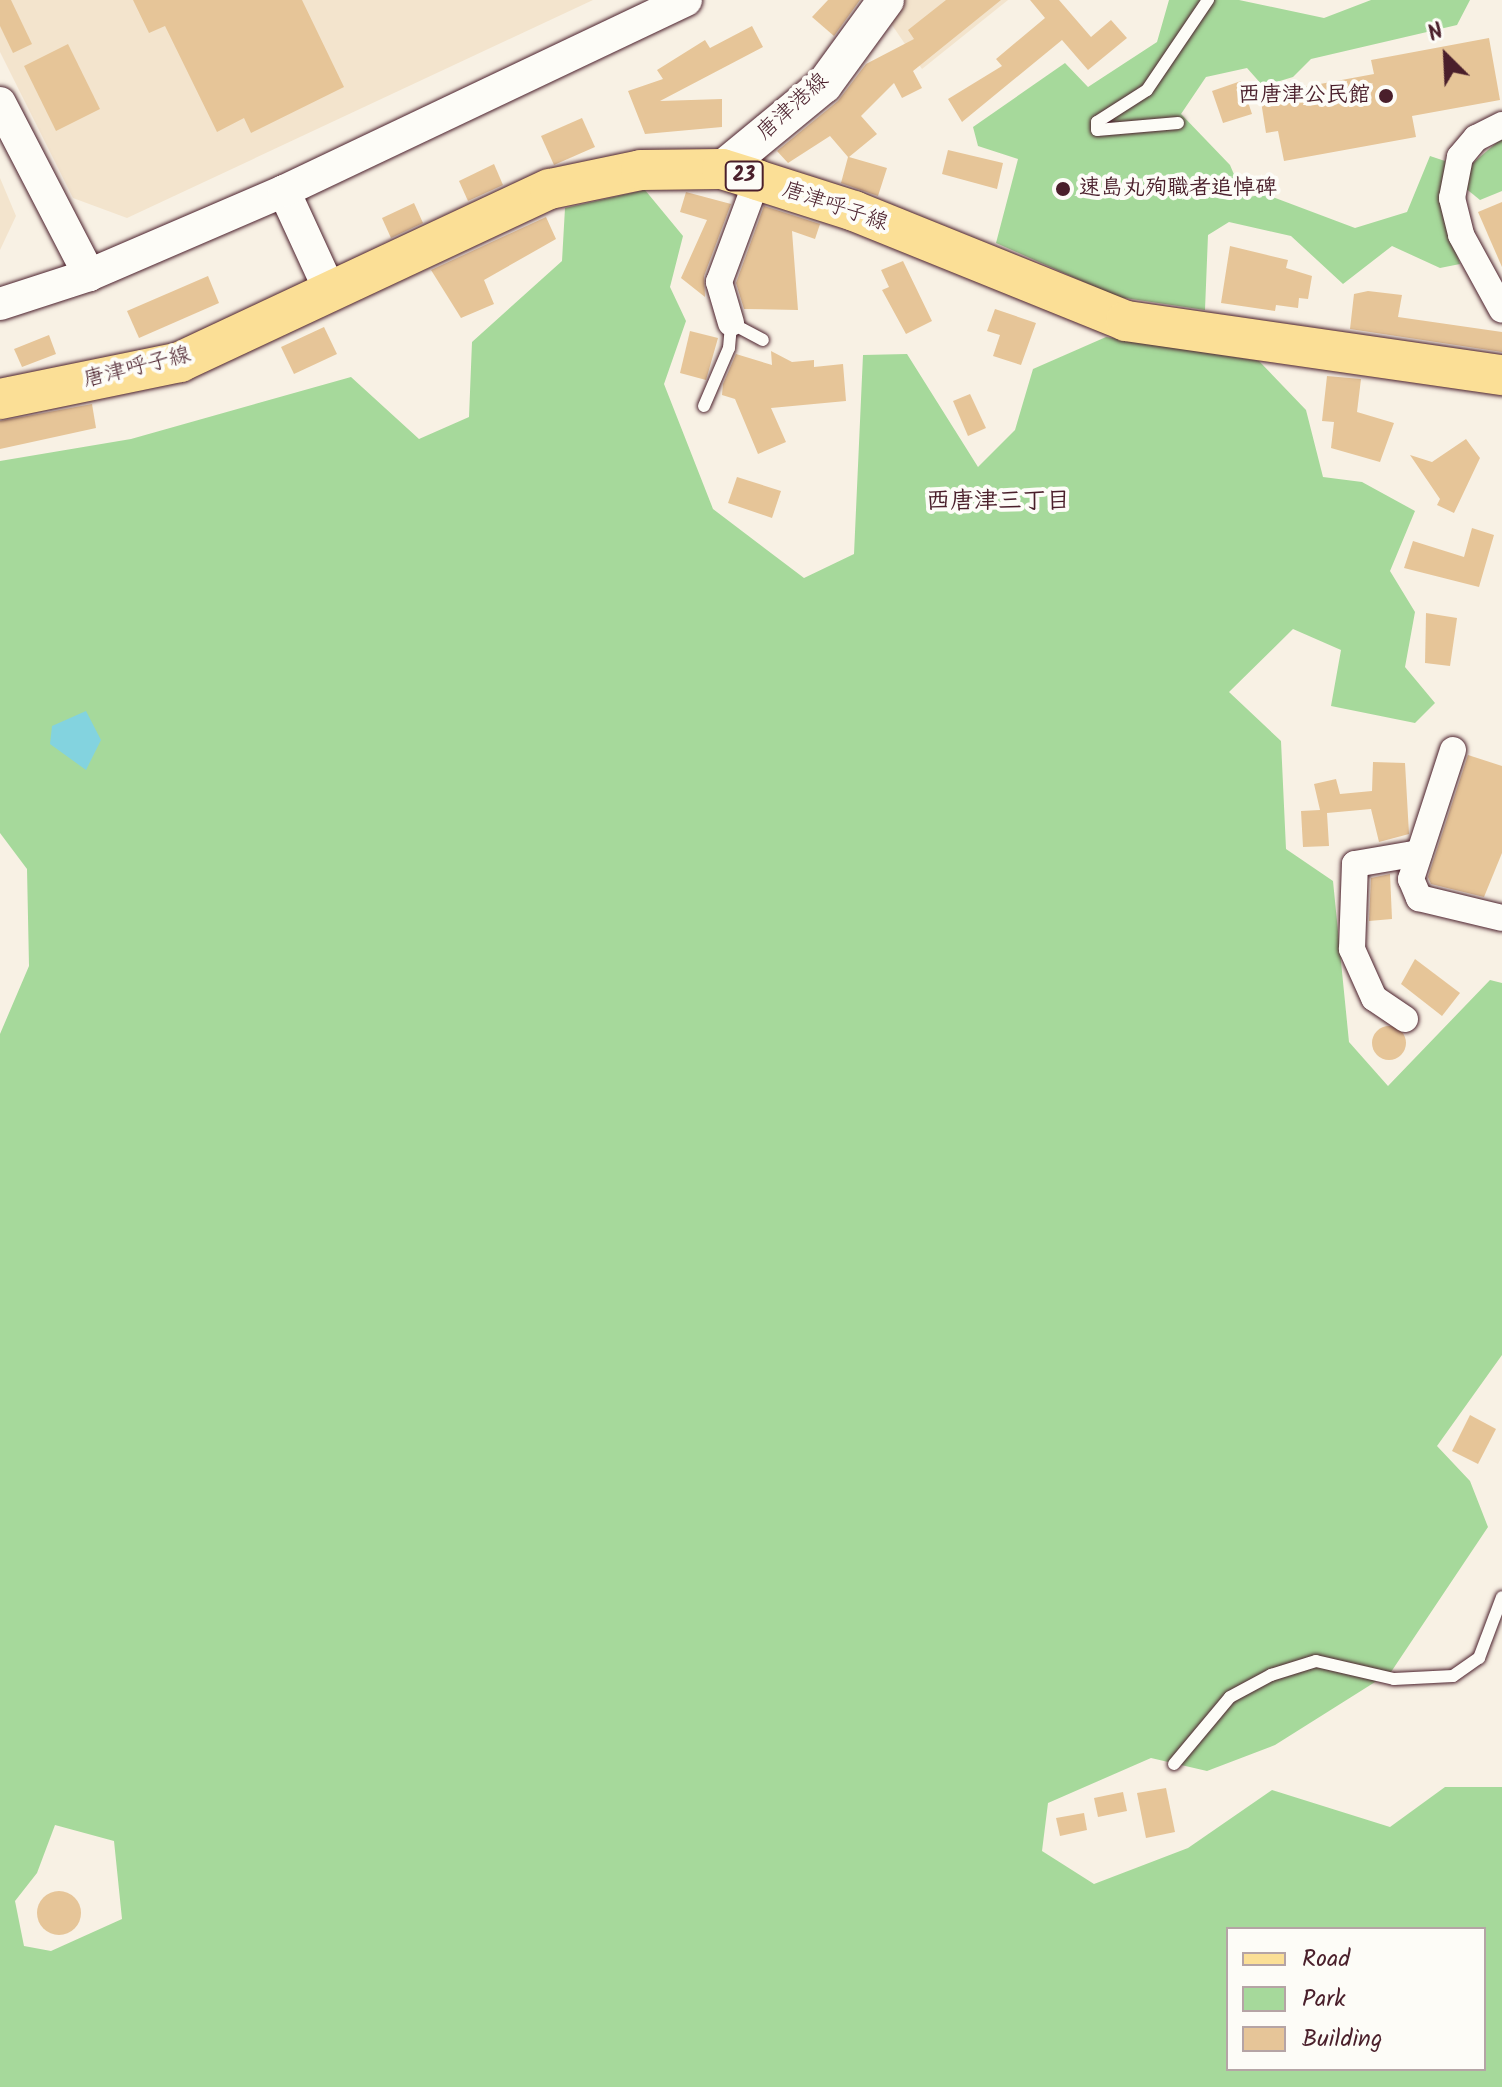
<!DOCTYPE html>
<html>
<head>
<meta charset="utf-8">
<style>
  body { margin:0 }
  #map { position:relative; width:1502px; height:2087px; overflow:hidden; background:#f8f1e4; font-family:Kalam,"Klee One",sans-serif }
  div>[style] { position:absolute }
  [style*='--x'] { left:calc(var(--x)*1px); top:calc(var(--y)*1px); width:calc(var(--w)*1px); rotate:calc(var(--a)*1deg) }
  .built>* { inset:0; background:#f3e4cd }
  .green>* { inset:0; background:#a6d99b }
  .water>* { inset:0; background:#83d3df }
  .building>* { inset:0; background:#e6c598 }
  .round { border-radius:50% }
  .roads { filter:drop-shadow(0 0 2px #4a1f2b) drop-shadow(0 0 2px #4a1f2b) }
  .service>* { height:12px; margin:-6px; padding:0 6px; transform-origin:6px; border-radius:6px; background:#fdfcf7 }
  .minor>* { height:26px; margin:-13px; padding:0 13px; transform-origin:13px; border-radius:13px; background:#fdfcf7 }
  .tertiary>* { height:32px; margin:-16px; padding:0 16px; transform-origin:16px; border-radius:16px; background:#fdfcf7 }
  .secondary>* { height:36px; margin:-18px; padding:0 18px; transform-origin:18px; border-radius:18px; background:#fdfcf7 }
  .primary>* { height:40px; margin:-20px; padding:0 20px; transform-origin:20px; border-radius:20px; background:#fbdf96 }
  .dots>* { width:22px; height:22px; translate:-50% -50%; box-sizing:border-box; border:4px solid #fdfcf7; border-radius:50% }
  span { translate:-50% -50%; white-space:nowrap; text-align:center; line-height:1.15; -webkit-text-stroke:8px #fdfcf7; paint-order:stroke }
  .shield-label span { padding:2px 6px; background:#fdfcf7; border:2px solid; border-radius:6px; -webkit-text-stroke-width:0 }
  .shield-label { font-size:20px; color:#4a1f2b; font-weight:700 }
  .poi-label { font-size:22px; color:#4a1f2b; font-weight:700 }
  .right { translate:-100% -50%; text-align:right }
  .left { translate:0 -50%; text-align:left }
  .street-label { font-size:22px; color:#4a1f2b }
  .neighbourhood-label { font-size:24px; color:#4a1f2b; font-weight:700 }
  .legend { position:absolute; left:1226px; top:1927px; width:260px; height:144px; box-sizing:border-box; background:#fdfcf7; border:2px solid #b5a4a5; margin:0; padding:10px 14px; list-style:none; font-size:24px; color:#4a1f2b }
  .legend li { display:flex; align-items:center; gap:16px; height:40px }
  .legend b { width:40px; border:2px solid #b5a4a5 }
  .north { position:absolute; left:1406px; top:16px; width:80px; height:80px; -webkit-text-stroke:6px #fdfcf7; paint-order:stroke; rotate:336deg; font-size:22px; font-weight:700; line-height:32px; text-align:center; color:#4a1f2b }
  .north::after { content:''; display:block; margin:auto; width:28px; height:36px; background:#4a1f2b; clip-path:polygon(50% 0,100% 100%,50% 72%,0 100%) }
</style>
</head>
<body>
<div id="map">
  <div class="built">
    <div style="clip-path:polygon(0 0,593px 0,127px 218px,73px 198px,0 52px)"></div>
    <div style="clip-path:polygon(875px 0,1008px 0,922px 69px)"></div>
    <div style="clip-path:polygon(0 178px,16px 216px,0 250px)"></div>
  </div>
  <div class="green">
    <div style="clip-path:polygon(1169px 0,1239px 0,1324px 18px,1371px 0,1470px 0,1457px 25px,1311px 59px,1293px 77px,1263px 86px,1247px 68px,1206px 77px,1181px 114px,1230px 165px,1244px 198px,1265px 194px,1355px 228px,1407px 212px,1430px 156px,1445px 161px,1443px 214px,1460px 264px,1440px 268px,1392px 246px,1343px 284px,1291px 236px,1229px 222px,1208px 235px,1205px 310px,1118px 297px,996px 243px,1018px 159px,978px 146px,973px 127px,1065px 63px,1088px 87px,1157px 42px)"></div>
    <div style="clip-path:polygon(1502px 138px,1502px 191px,1480px 200px,1464px 187px,1473px 163px)"></div>
    <div style="clip-path:polygon(evenodd,645px 190px,683px 236px,670px 287px,686px 321px,664px 384px,713px 509px,804px 578px,854px 554px,863px 355px,907px 354px,978px 467px,1015px 430px,1033px 369px,1106px 337px,1259px 361px,1306px 410px,1323px 477px,1362px 482px,1415px 511px,1390px 571px,1415px 612px,1405px 667px,1435px 703px,1415px 723px,1331px 706px,1341px 650px,1293px 629px,1229px 692px,1281px 741px,1286px 849px,1333px 881px,1349px 1042px,1388px 1086px,1490px 980px,1502px 983px,1502px 1355px,1437px 1446px,1470px 1481px,1488px 1527px,1391px 1672px,1275px 1745px,1207px 1771px,1151px 1758px,1048px 1803px,1042px 1851px,1094px 1884px,1188px 1848px,1272px 1790px,1390px 1827px,1445px 1787px,1502px 1787px,1502px 2087px,0 2087px,0 1034px,29px 966px,27px 869px,0 833px,0 461px,131px 439px,351px 377px,419px 439px,469px 417px,472px 342px,562px 261px,565px 208px,645px 190px,55px 1825px,114px 1841px,122px 1919px,51px 1951px,24px 1946px,15px 1901px,37px 1873px,55px 1825px,645px 190px,1228px 1929px,1484px 1929px,1484px 2069px,1228px 2069px,1228px 1929px)"></div>
  </div>
  <div class="water">
    <div style="clip-path:polygon(86px 711px,101px 740px,86px 770px,50px 744px,52px 726px)"></div>
  </div>
  <div class="building">
    <div style="clip-path:polygon(0 0,11px 0,32px 44px,13px 53px,0 26px)"></div>
    <div style="clip-path:polygon(133px 0,302px 0,344px 87px,251px 133px,244px 118px,217px 132px,165px 26px,149px 33px)"></div>
    <div style="clip-path:polygon(828px 0,860px 0,834px 36px,812px 17px)"></div>
    <div style="clip-path:polygon(946px 0,1001px 0,913px 71px,922px 88px,902px 98px,894px 83px,861px 116px,877px 134px,849px 157px,887px 168px,878px 196px,841px 183px,848px 157px,830px 136px,788px 163px,777px 151px,838px 101px,866px 64px,914px 39px,908px 30px)"></div>
    <div style="clip-path:polygon(1030px 0,1059px 0,1091px 37px,1111px 20px,1127px 38px,1088px 70px,1062px 40px,962px 122px,948px 99px,1002px 66px,996px 59px,1045px 18px)"></div>
    <div style="clip-path:polygon(752px 26px,763px 47px,660px 101px,722px 99px,722px 127px,645px 134px,628px 91px,663px 79px,657px 70px,705px 40px,710px 48px)"></div>
    <div style="clip-path:polygon(1489px 38px,1500px 100px,1412px 116px,1416px 137px,1284px 161px,1278px 131px,1266px 133px,1260px 95px,1374px 74px,1371px 60px)"></div>
    <div style="clip-path:polygon(68px 44px,100px 109px,56px 131px,24px 66px)"></div>
    <div style="clip-path:polygon(1241px 81px,1252px 114px,1223px 123px,1212px 91px)"></div>
    <div style="clip-path:polygon(582px 118px,595px 147px,554px 165px,541px 136px)"></div>
    <div style="clip-path:polygon(948px 150px,1003px 163px,997px 189px,942px 174px)"></div>
    <div style="clip-path:polygon(494px 164px,503px 185px,468px 201px,459px 181px)"></div>
    <div style="clip-path:polygon(686px 192px,731px 204px,704px 276px,705px 297px,681px 278px,707px 220px,680px 212px)"></div>
    <div style="clip-path:polygon(1502px 202px,1502px 267px,1478px 212px)"></div>
    <div style="clip-path:polygon(414px 203px,423px 223px,391px 238px,382px 218px)"></div>
    <div style="clip-path:polygon(764px 206px,820px 224px,815px 239px,792px 231px,798px 310px,744px 309px,736px 283px)"></div>
    <div style="clip-path:polygon(546px 217px,556px 239px,484px 280px,494px 304px,461px 318px,431px 270px)"></div>
    <div style="clip-path:polygon(1230px 246px,1288px 260px,1286px 268px,1312px 276px,1308px 299px,1299px 298px,1298px 308px,1276px 305px,1275px 311px,1221px 303px)"></div>
    <div style="clip-path:polygon(903px 261px,932px 321px,906px 334px,882px 290px,889px 287px,881px 270px)"></div>
    <div style="clip-path:polygon(208px 276px,219px 303px,139px 338px,127px 311px)"></div>
    <div style="clip-path:polygon(1368px 291px,1402px 295px,1398px 317px,1502px 332px,1502px 352px,1350px 329px,1354px 294px)"></div>
    <div style="clip-path:polygon(995px 309px,1036px 323px,1021px 365px,993px 356px,1000px 335px,987px 331px)"></div>
    <div style="clip-path:polygon(324px 327px,337px 354px,294px 374px,281px 347px)"></div>
    <div style="clip-path:polygon(690px 331px,718px 338px,706px 380px,680px 373px)"></div>
    <div style="clip-path:polygon(49px 335px,56px 354px,22px 367px,14px 349px)"></div>
    <div style="clip-path:polygon(771px 351px,792px 362px,814px 360px,814px 367px,843px 364px,846px 401px,771px 408px,786px 442px,758px 454px,735px 399px,722px 395px,723px 384px,736px 354px,772px 365px)"></div>
    <div style="clip-path:polygon(1327px 376px,1361px 379px,1357px 412px,1394px 423px,1380px 462px,1331px 448px,1334px 422px,1322px 421px)"></div>
    <div style="clip-path:polygon(970px 394px,986px 428px,968px 436px,953px 401px)"></div>
    <div style="clip-path:polygon(92px 404px,96px 428px,0 449px,0 421px)"></div>
    <div style="clip-path:polygon(1466px 439px,1480px 458px,1454px 513px,1437px 505px,1440px 499px,1410px 455px,1432px 462px)"></div>
    <div style="clip-path:polygon(737px 477px,781px 491px,772px 518px,728px 503px)"></div>
    <div style="clip-path:polygon(1472px 528px,1494px 535px,1479px 587px,1404px 568px,1413px 541px,1464px 557px)"></div>
    <div style="clip-path:polygon(1426px 613px,1457px 618px,1450px 666px,1425px 663px)"></div>
    <div style="clip-path:polygon(1468px 755px,1502px 766px,1502px 853px,1484px 897px,1431px 884px,1428px 877px)"></div>
    <div style="clip-path:polygon(1373px 762px,1405px 763px,1409px 834px,1379px 842px,1371px 809px,1327px 813px,1329px 846px,1303px 847px,1301px 811px,1320px 810px,1314px 784px,1336px 779px,1340px 794px,1372px 791px)"></div>
    <div style="clip-path:polygon(1390px 874px,1392px 919px,1369px 921px,1371px 878px)"></div>
    <div style="clip-path:polygon(1415px 959px,1460px 993px,1442px 1016px,1401px 984px)"></div>
    <div class="round" style="left:1372px;top:1026px;width:34px;height:34px"></div>
    <div style="clip-path:polygon(1470px 1415px,1496px 1429px,1478px 1464px,1452px 1451px)"></div>
    <div style="clip-path:polygon(1166px 1788px,1175px 1832px,1146px 1838px,1137px 1793px)"></div>
    <div style="clip-path:polygon(1123px 1792px,1127px 1811px,1098px 1817px,1094px 1798px)"></div>
    <div style="clip-path:polygon(1084px 1813px,1087px 1830px,1060px 1836px,1056px 1818px)"></div>
    <div class="round" style="left:37px;top:1891px;width:44px;height:44px"></div>
  </div>
  <div class="roads">
    <div class="service">
      <div style="--x:1178;--y:123;--w:81;--a:175.1"></div>
      <div style="--x:1097;--y:130;--w:8;--a:-90"></div>
      <div style="--x:1097;--y:122;--w:59;--a:-32.6"></div>
      <div style="--x:1147;--y:90;--w:109;--a:-55.9"></div>
      <div style="--x:704;--y:406;--w:63;--a:-66.7"></div>
      <div style="--x:729;--y:348;--w:25;--a:-85"></div>
      <div style="--x:731;--y:323;--w:36;--a:28"></div>
      <div style="--x:1174;--y:1764;--w:87;--a:-50.1"></div>
      <div style="--x:1230;--y:1697;--w:47;--a:-28.2"></div>
      <div style="--x:1271;--y:1675;--w:47;--a:-17.3"></div>
      <div style="--x:1316;--y:1661;--w:80;--a:13"></div>
      <div style="--x:1394;--y:1679;--w:59;--a:-2.9"></div>
      <div style="--x:1453;--y:1676;--w:32;--a:-35"></div>
      <div style="--x:1479;--y:1658;--w:65;--a:-69.3"></div>
    </div>
    <div class="minor">
      <div style="--x:1502;--y:125;--w:29;--a:153"></div>
      <div style="--x:1476;--y:138;--w:25;--a:130"></div>
      <div style="--x:1460;--y:157;--w:42;--a:101"></div>
      <div style="--x:1452;--y:198;--w:38;--a:76"></div>
      <div style="--x:1461;--y:235;--w:85;--a:61.3"></div>
      <div style="--x:731;--y:323;--w:43;--a:-106.3"></div>
      <div style="--x:719;--y:282;--w:109;--a:-69.6"></div>
      <div style="--x:1453;--y:750;--w:136;--a:108"></div>
      <div style="--x:1411;--y:879;--w:21;--a:67"></div>
      <div style="--x:1419;--y:898;--w:85;--a:13.5"></div>
      <div style="--x:1405;--y:1019;--w:37;--a:-146"></div>
      <div style="--x:1374;--y:998;--w:54;--a:-114.2"></div>
      <div style="--x:1352;--y:949;--w:85;--a:-88"></div>
      <div style="--x:1355;--y:864;--w:65;--a:-9.8"></div>
    </div>
    <div class="tertiary">
      <div style="--x:0;--y:103;--w:194;--a:62.6"></div>
      <div style="--x:284;--y:191;--w:112;--a:65.3"></div>
      <div style="--x:0;--y:304;--w:94;--a:-18"></div>
      <div style="--x:89;--y:275;--w:212;--a:-23.3"></div>
      <div style="--x:284;--y:191;--w:445;--a:-25.4"></div>
    </div>
    <div class="secondary">
      <div style="--x:722;--y:169;--w:132;--a:-39.5"></div>
      <div style="--x:824;--y:85;--w:105;--a:-53.9"></div>
    </div>
    <div class="primary">
      <div style="--x:0;--y:399;--w:184;--a:-11.6"></div>
      <div style="--x:180;--y:362;--w:408;--a:-25.1"></div>
      <div style="--x:550;--y:189;--w:93;--a:-11.8"></div>
      <div style="--x:641;--y:170;--w:81;--a:-0.7"></div>
      <div style="--x:722;--y:169;--w:37;--a:17"></div>
      <div style="--x:757;--y:180;--w:102;--a:17.7"></div>
      <div style="--x:854;--y:211;--w:293;--a:22"></div>
      <div style="--x:1126;--y:321;--w:380;--a:8.2"></div>
    </div>
  </div>
  <div class="dots">
    <div style="left:1386px;top:96px;background:#4a1f2b"></div>
    <div style="left:1063px;top:189px;background:#4a1f2b"></div>
  </div>
  <div class="shield-label">
    <span style="left:744px;top:176px">23</span>
  </div>
  <div class="poi-label">
    <span class="right" style="left:1370px;top:96px">西唐津公民館</span>
    <span class="left" style="left:1079px;top:189px">速島丸殉職者追悼碑</span>
  </div>
  <div class="street-label">
    <span style="left:793px;top:107px;rotate:-42deg">唐津港線</span>
    <span style="left:835px;top:207px;rotate:19deg">唐津呼子線</span>
    <span style="left:137px;top:368px;rotate:-14deg">唐津呼子線</span>
  </div>
  <div class="neighbourhood-label">
    <span style="left:998px;top:502px">西唐津三丁目</span>
  </div>
  <ul class="legend">
  <li><b style="height:10px;background:#fbdf96"></b>Road</li>
  <li><b style="height:22px;background:#a6d99b"></b>Park</li>
  <li><b style="height:22px;background:#e6c598"></b>Building</li>
  </ul>
  <div class="north">N</div>
</div>
</body>
</html>
